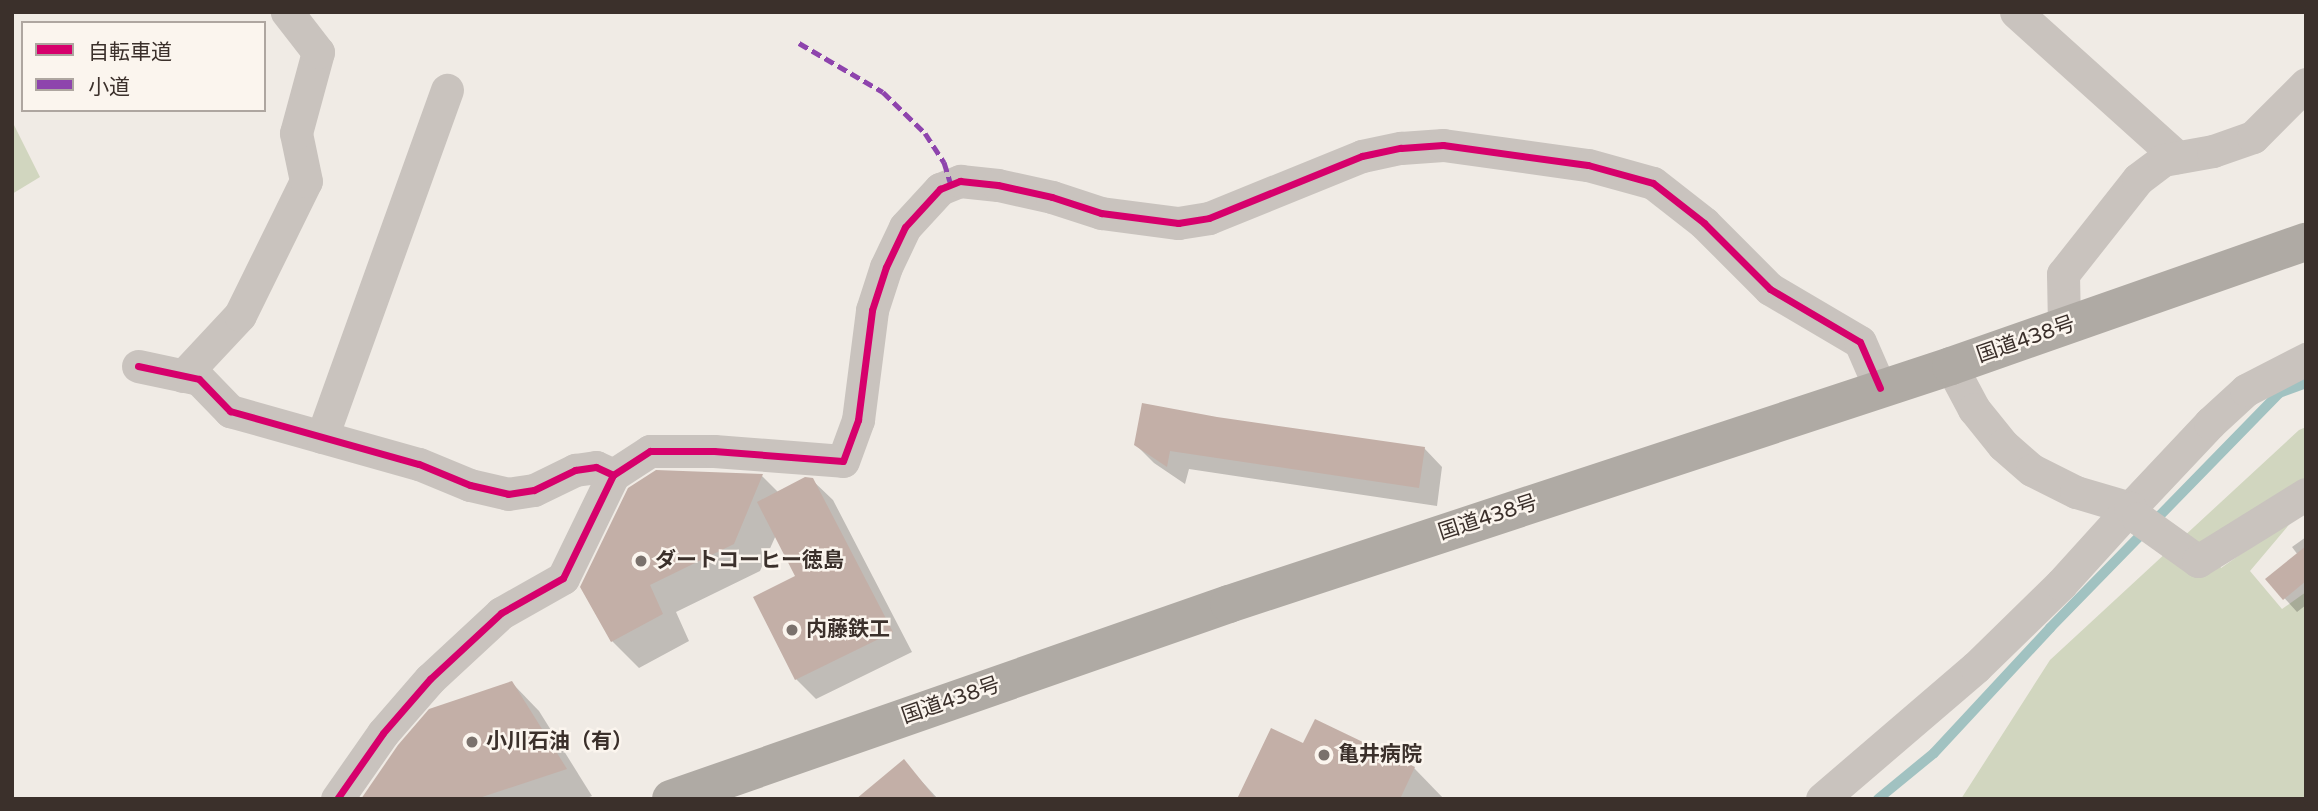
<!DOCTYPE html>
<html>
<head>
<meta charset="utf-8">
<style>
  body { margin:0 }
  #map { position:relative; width:2318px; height:811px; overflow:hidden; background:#f0ebe5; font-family:"Varela Round","Noto Sans JP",sans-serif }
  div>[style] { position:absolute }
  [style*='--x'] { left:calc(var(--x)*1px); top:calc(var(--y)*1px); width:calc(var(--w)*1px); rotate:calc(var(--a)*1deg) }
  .green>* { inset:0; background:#d1d6bf }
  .shadow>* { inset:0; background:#0003 }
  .stream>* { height:10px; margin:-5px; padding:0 5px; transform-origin:5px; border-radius:5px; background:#a1c2c1 }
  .building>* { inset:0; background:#c3afa7 }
  .minor>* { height:33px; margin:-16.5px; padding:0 16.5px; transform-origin:16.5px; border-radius:16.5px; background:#c9c3be }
  .highway>* { height:38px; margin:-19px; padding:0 19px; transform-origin:19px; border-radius:19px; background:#afaaa4 }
  .quiet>* { height:5px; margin-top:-2.5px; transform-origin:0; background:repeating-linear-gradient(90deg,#8e44ad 0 10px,transparent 0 15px) }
  .cycleway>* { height:7px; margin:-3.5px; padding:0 3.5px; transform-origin:3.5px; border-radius:3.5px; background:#d6006c }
  .dots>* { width:19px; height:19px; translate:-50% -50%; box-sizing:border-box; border:4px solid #fbf5ee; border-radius:50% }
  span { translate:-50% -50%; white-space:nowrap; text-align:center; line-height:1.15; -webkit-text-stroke:5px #fbf5ee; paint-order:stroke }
  .street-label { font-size:21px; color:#3b302b }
  .poi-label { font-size:21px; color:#3b302b; font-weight:700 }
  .left { translate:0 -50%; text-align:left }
  .frame { position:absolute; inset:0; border:14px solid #3b302b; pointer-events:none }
  .legend { position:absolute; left:21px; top:21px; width:245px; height:91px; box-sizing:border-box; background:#fbf5ee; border:2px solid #aea6a0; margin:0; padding:9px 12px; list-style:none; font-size:21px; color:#3b302b }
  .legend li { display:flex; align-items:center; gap:14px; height:35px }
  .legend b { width:35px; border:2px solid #aea6a0 }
</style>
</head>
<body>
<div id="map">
  <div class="green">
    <div style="clip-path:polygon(12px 121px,40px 177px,12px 194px)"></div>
    <div style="clip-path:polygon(2306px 427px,2306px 486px,2212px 544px,2221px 568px,2298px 514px,2250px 571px,2282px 609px,2306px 592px,2306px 799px,1961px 799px,2050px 660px,2299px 430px)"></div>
  </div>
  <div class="shadow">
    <div style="clip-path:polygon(1217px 419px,1424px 448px,1442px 467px,1437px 506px,1189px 469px,1185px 484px,1154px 463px,1135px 444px)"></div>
    <div style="clip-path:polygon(656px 472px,762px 476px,779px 493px,812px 480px,833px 500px,912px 652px,816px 699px,796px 679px,797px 577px,776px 535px,760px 571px,676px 612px,689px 641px,639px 668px,612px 641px)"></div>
    <div style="clip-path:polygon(2306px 537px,2306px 605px,2297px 612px,2268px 580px,2298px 555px,2292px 547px)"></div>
    <div style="clip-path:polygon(512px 683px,539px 711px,592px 796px,584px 799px,363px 799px)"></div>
    <div style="clip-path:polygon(904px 762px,938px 799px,859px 799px)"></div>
    <div style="clip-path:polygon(1414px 768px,1444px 799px,1239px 799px)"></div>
  </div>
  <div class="stream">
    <div style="--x:1878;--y:799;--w:72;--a:-39.4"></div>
    <div style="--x:1934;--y:753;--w:171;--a:-47.1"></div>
    <div style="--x:2050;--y:628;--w:328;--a:-45.7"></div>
    <div style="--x:2279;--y:393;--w:29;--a:-20"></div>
  </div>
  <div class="building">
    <div style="clip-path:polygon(1142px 403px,1217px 417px,1425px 447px,1419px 488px,1170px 451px,1167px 467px,1134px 445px)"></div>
    <div style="clip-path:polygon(656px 470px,763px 474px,734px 544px,650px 585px,663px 614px,611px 642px,580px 587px,628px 488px)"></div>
    <div style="clip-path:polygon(805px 477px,813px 478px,893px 632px,795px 680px,753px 597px,795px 576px,757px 502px)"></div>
    <div style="clip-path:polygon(2306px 546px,2306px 581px,2283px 600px,2265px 579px)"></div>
    <div style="clip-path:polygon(512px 681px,567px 769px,476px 799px,361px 799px,398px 745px,429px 709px)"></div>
    <div style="clip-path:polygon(1315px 719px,1415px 767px,1400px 799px,1237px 799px,1271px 728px,1303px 743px)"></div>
    <div style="clip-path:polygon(904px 759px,936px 799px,856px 799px)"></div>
  </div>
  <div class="minor">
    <div style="--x:2016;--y:12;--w:217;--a:42"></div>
    <div style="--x:2064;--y:326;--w:52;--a:-91.1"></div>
    <div style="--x:2063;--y:274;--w:121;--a:-51.7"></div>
    <div style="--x:2138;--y:179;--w:31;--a:-37"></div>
    <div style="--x:2163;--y:160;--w:51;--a:-10.2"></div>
    <div style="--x:2213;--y:151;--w:42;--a:-19.3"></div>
    <div style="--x:2253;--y:137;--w:75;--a:-45"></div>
    <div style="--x:138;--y:366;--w:62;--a:12"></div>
    <div style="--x:199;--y:379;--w:45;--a:45.9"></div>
    <div style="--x:230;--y:411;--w:196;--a:15.7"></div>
    <div style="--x:419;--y:464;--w:55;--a:22.4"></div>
    <div style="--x:470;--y:485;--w:39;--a:13"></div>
    <div style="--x:508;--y:494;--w:26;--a:-9"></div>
    <div style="--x:534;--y:490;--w:46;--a:-26"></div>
    <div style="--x:575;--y:470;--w:21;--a:-8"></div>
    <div style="--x:596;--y:467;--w:19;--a:25"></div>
    <div style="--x:1951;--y:366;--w:49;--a:61.9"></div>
    <div style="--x:1974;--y:409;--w:46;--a:51.1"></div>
    <div style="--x:2003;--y:445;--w:38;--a:41"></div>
    <div style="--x:2032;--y:470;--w:49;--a:26.6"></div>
    <div style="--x:2076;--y:492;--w:56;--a:16.5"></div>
    <div style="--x:2130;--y:508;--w:117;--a:-46.7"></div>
    <div style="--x:2210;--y:423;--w:49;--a:-42.5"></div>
    <div style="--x:2246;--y:390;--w:68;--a:-27.3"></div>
    <div style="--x:183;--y:376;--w:83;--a:-46.9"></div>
    <div style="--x:240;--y:315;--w:149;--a:-63.8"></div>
    <div style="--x:306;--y:181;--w:49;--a:-101.8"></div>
    <div style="--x:296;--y:133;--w:84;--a:-74.8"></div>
    <div style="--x:318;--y:52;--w:51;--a:-127.8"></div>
    <div style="--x:322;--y:437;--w:369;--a:-70.2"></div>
    <div style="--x:337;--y:799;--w:80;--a:-55.1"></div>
    <div style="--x:383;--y:733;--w:72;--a:-49"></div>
    <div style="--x:430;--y:679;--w:97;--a:-42.9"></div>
    <div style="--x:501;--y:613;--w:71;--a:-29.4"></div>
    <div style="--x:563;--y:578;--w:114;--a:-64.1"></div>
    <div style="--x:613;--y:475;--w:44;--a:-33"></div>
    <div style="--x:650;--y:451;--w:64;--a:0"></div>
    <div style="--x:714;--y:451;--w:129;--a:4.4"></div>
    <div style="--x:843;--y:461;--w:44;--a:-69.9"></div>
    <div style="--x:858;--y:420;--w:111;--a:-82.7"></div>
    <div style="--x:872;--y:310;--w:45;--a:-72"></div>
    <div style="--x:886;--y:267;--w:44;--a:-64.6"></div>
    <div style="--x:905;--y:227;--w:52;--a:-47.4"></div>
    <div style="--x:940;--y:189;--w:22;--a:-22"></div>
    <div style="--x:960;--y:181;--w:38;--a:6"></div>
    <div style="--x:998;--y:185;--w:55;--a:12.5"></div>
    <div style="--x:1052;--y:197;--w:52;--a:18.1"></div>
    <div style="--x:1101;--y:213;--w:78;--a:7.4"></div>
    <div style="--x:1178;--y:223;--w:31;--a:-9"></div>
    <div style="--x:1209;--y:218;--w:165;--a:-22.1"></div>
    <div style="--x:1362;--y:156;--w:40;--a:-12"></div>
    <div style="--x:1401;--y:148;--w:42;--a:-4.1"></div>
    <div style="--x:1443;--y:145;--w:146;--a:7.9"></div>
    <div style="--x:1588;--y:165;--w:67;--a:15.5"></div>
    <div style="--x:1653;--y:183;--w:65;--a:38.1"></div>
    <div style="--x:1704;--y:223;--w:93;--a:45"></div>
    <div style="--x:1770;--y:289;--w:104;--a:30.5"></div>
    <div style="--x:1860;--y:342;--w:50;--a:66.5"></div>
    <div style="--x:1822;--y:799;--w:203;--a:-40.6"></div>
    <div style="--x:1976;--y:667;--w:119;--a:-44.3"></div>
    <div style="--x:2061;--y:584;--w:103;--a:-47.8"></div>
    <div style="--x:2130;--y:508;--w:13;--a:51"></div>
    <div style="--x:2138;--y:518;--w:74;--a:35.6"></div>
    <div style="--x:2198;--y:561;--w:127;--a:-31.8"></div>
  </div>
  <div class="highway">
    <div style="--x:671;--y:799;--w:591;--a:-19.26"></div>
    <div style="--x:1229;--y:604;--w:760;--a:-18.24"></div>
    <div style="--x:1951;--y:366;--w:376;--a:-19.3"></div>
  </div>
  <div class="quiet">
    <div style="--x:799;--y:43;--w:97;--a:30.3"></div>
    <div style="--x:883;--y:92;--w:59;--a:44.3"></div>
    <div style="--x:925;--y:133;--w:35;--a:57"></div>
    <div style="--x:944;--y:162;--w:24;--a:73"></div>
  </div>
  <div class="cycleway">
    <div style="--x:138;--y:366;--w:62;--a:12"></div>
    <div style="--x:199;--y:379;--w:45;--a:45.9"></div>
    <div style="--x:230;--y:411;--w:196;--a:15.7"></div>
    <div style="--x:419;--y:464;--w:55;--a:22.4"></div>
    <div style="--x:470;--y:485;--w:39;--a:13"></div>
    <div style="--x:508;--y:494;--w:26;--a:-9"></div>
    <div style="--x:534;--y:490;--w:46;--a:-26"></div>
    <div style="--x:575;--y:470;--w:21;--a:-8"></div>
    <div style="--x:596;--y:467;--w:19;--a:25"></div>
    <div style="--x:337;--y:799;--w:80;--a:-55.1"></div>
    <div style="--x:383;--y:733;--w:72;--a:-49"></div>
    <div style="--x:430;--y:679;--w:97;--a:-42.9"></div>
    <div style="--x:501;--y:613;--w:71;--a:-29.4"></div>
    <div style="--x:563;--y:578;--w:114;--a:-64.1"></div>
    <div style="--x:613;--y:475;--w:44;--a:-33"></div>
    <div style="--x:650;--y:451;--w:64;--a:0"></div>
    <div style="--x:714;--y:451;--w:129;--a:4.4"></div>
    <div style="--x:843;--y:461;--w:44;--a:-69.9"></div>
    <div style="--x:858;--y:420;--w:111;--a:-82.7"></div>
    <div style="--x:872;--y:310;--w:45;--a:-72"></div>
    <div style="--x:886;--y:267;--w:44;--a:-64.6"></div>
    <div style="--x:905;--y:227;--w:52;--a:-47.4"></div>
    <div style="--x:940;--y:189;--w:22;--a:-22"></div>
    <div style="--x:960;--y:181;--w:38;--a:6"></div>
    <div style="--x:998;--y:185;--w:55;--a:12.5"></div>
    <div style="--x:1052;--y:197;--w:52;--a:18.1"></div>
    <div style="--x:1101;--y:213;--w:78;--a:7.4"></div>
    <div style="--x:1178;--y:223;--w:31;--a:-9"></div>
    <div style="--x:1209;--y:218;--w:165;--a:-22.1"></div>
    <div style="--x:1362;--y:156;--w:40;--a:-12"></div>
    <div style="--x:1401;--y:148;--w:42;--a:-4.1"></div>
    <div style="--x:1443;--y:145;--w:146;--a:7.9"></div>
    <div style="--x:1588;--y:165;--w:67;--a:15.5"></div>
    <div style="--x:1653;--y:183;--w:65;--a:38.1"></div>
    <div style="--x:1704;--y:223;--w:93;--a:45"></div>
    <div style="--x:1770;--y:289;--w:104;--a:30.5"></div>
    <div style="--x:1860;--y:342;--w:50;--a:66.5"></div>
  </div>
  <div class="dots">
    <div style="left:641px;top:561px;background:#7a716c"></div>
    <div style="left:792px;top:630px;background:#7a716c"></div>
    <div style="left:472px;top:742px;background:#7a716c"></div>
    <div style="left:1324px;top:755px;background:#7a716c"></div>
  </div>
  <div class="street-label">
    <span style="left:2026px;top:340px;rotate:-19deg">国道438号</span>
    <span style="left:1488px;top:518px;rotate:-18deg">国道438号</span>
    <span style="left:951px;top:701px;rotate:-19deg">国道438号</span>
  </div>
  <div class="poi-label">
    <span class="left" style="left:655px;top:561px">ダートコーヒー徳島</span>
    <span class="left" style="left:806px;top:630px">内藤鉄工</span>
    <span class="left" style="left:486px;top:742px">小川石油（有）</span>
    <span class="left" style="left:1338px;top:755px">亀井病院</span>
  </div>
  <div class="frame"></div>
  <ul class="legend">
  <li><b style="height:9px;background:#d6006c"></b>自転車道</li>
  <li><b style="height:9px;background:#8e44ad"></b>小道</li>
  </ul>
</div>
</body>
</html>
